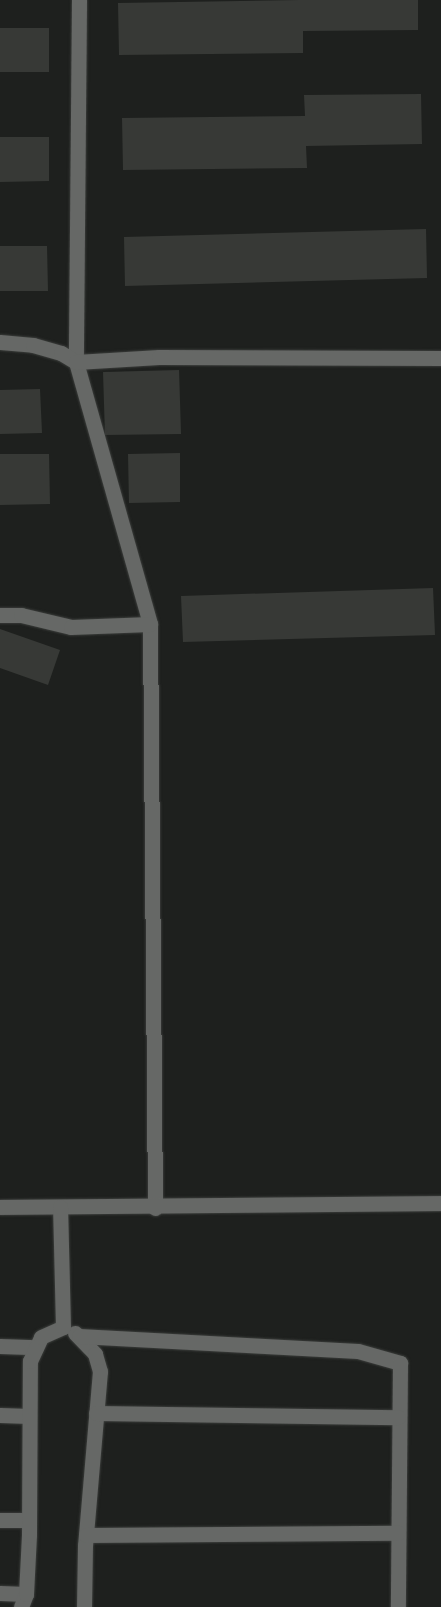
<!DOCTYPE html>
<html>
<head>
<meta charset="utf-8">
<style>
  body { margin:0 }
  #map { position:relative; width:441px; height:1607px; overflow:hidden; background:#1e201e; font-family:Karla,sans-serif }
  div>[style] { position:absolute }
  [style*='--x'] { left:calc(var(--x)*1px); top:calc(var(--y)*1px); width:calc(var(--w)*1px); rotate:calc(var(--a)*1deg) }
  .building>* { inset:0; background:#373936 }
  .roads { filter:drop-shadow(0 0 1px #3b3d3b) drop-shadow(0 0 1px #3b3d3b) }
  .minor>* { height:15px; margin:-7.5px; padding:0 7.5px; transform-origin:7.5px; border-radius:7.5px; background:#666866 }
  span { translate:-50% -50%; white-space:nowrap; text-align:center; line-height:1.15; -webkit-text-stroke:4.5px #151715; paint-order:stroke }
</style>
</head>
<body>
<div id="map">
  <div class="building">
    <div style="clip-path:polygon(300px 0,418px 0,418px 30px,303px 31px,303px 53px,119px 55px,118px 3px)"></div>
    <div style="clip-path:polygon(0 28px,49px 28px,49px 72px,0 72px)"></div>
    <div style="clip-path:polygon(421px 94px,422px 144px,306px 146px,307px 168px,123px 170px,122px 118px,305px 116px,304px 95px)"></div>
    <div style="clip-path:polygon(0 137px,49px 137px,49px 181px,0 182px)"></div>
    <div style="clip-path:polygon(426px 229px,427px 278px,125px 286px,124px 237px)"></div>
    <div style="clip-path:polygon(0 246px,47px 246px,48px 291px,0 291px)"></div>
    <div style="clip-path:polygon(179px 370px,181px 434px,105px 435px,103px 372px)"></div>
    <div style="clip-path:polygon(40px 389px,42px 433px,0 434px,0 390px)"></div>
    <div style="clip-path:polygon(180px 453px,180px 502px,129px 503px,128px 454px)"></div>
    <div style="clip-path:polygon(0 454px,49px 454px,50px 504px,0 505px)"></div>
    <div style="clip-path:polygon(433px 588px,435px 635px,183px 642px,181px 596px)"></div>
    <div style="clip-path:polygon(0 629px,60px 650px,48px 685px,0 668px)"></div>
  </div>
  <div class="roads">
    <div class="minor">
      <div style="--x:79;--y:0;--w:362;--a:90.5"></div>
      <div style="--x:76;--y:362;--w:272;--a:74.2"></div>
      <div style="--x:150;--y:624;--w:584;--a:89.51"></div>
      <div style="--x:0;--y:342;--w:33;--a:5"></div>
      <div style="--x:33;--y:345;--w:29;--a:16"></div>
      <div style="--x:61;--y:353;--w:17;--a:31"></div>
      <div style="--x:76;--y:362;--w:83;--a:-3.4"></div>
      <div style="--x:159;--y:357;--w:282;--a:0.2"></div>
      <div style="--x:0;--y:615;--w:21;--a:0"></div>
      <div style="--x:21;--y:615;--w:51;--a:13.5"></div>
      <div style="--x:71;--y:627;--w:79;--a:-2.2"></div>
      <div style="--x:0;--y:1207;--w:441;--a:-0.5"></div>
      <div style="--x:75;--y:1333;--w:29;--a:46"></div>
      <div style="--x:95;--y:1354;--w:18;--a:74"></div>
      <div style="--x:100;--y:1371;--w:175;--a:94.9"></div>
      <div style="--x:85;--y:1545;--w:62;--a:90.9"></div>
      <div style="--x:79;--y:1336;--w:279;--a:3.1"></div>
      <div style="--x:358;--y:1351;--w:44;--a:15.9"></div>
      <div style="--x:400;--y:1363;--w:244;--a:90.5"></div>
      <div style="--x:0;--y:1346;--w:36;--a:2"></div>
      <div style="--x:96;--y:1413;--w:302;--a:0.8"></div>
      <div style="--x:0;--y:1415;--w:29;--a:2"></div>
      <div style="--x:0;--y:1520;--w:29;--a:0"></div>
      <div style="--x:86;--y:1535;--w:312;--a:-0.4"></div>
      <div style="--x:0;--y:1593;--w:26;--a:2"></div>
      <div style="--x:21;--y:1607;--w:14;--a:-69"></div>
      <div style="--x:26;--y:1594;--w:59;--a:-87.1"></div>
      <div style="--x:29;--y:1535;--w:174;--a:-89.7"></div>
      <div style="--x:30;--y:1361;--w:26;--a:-65"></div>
      <div style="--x:41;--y:1337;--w:24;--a:-24"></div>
      <div style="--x:63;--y:1327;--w:120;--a:-91.4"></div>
    </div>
  </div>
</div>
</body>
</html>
